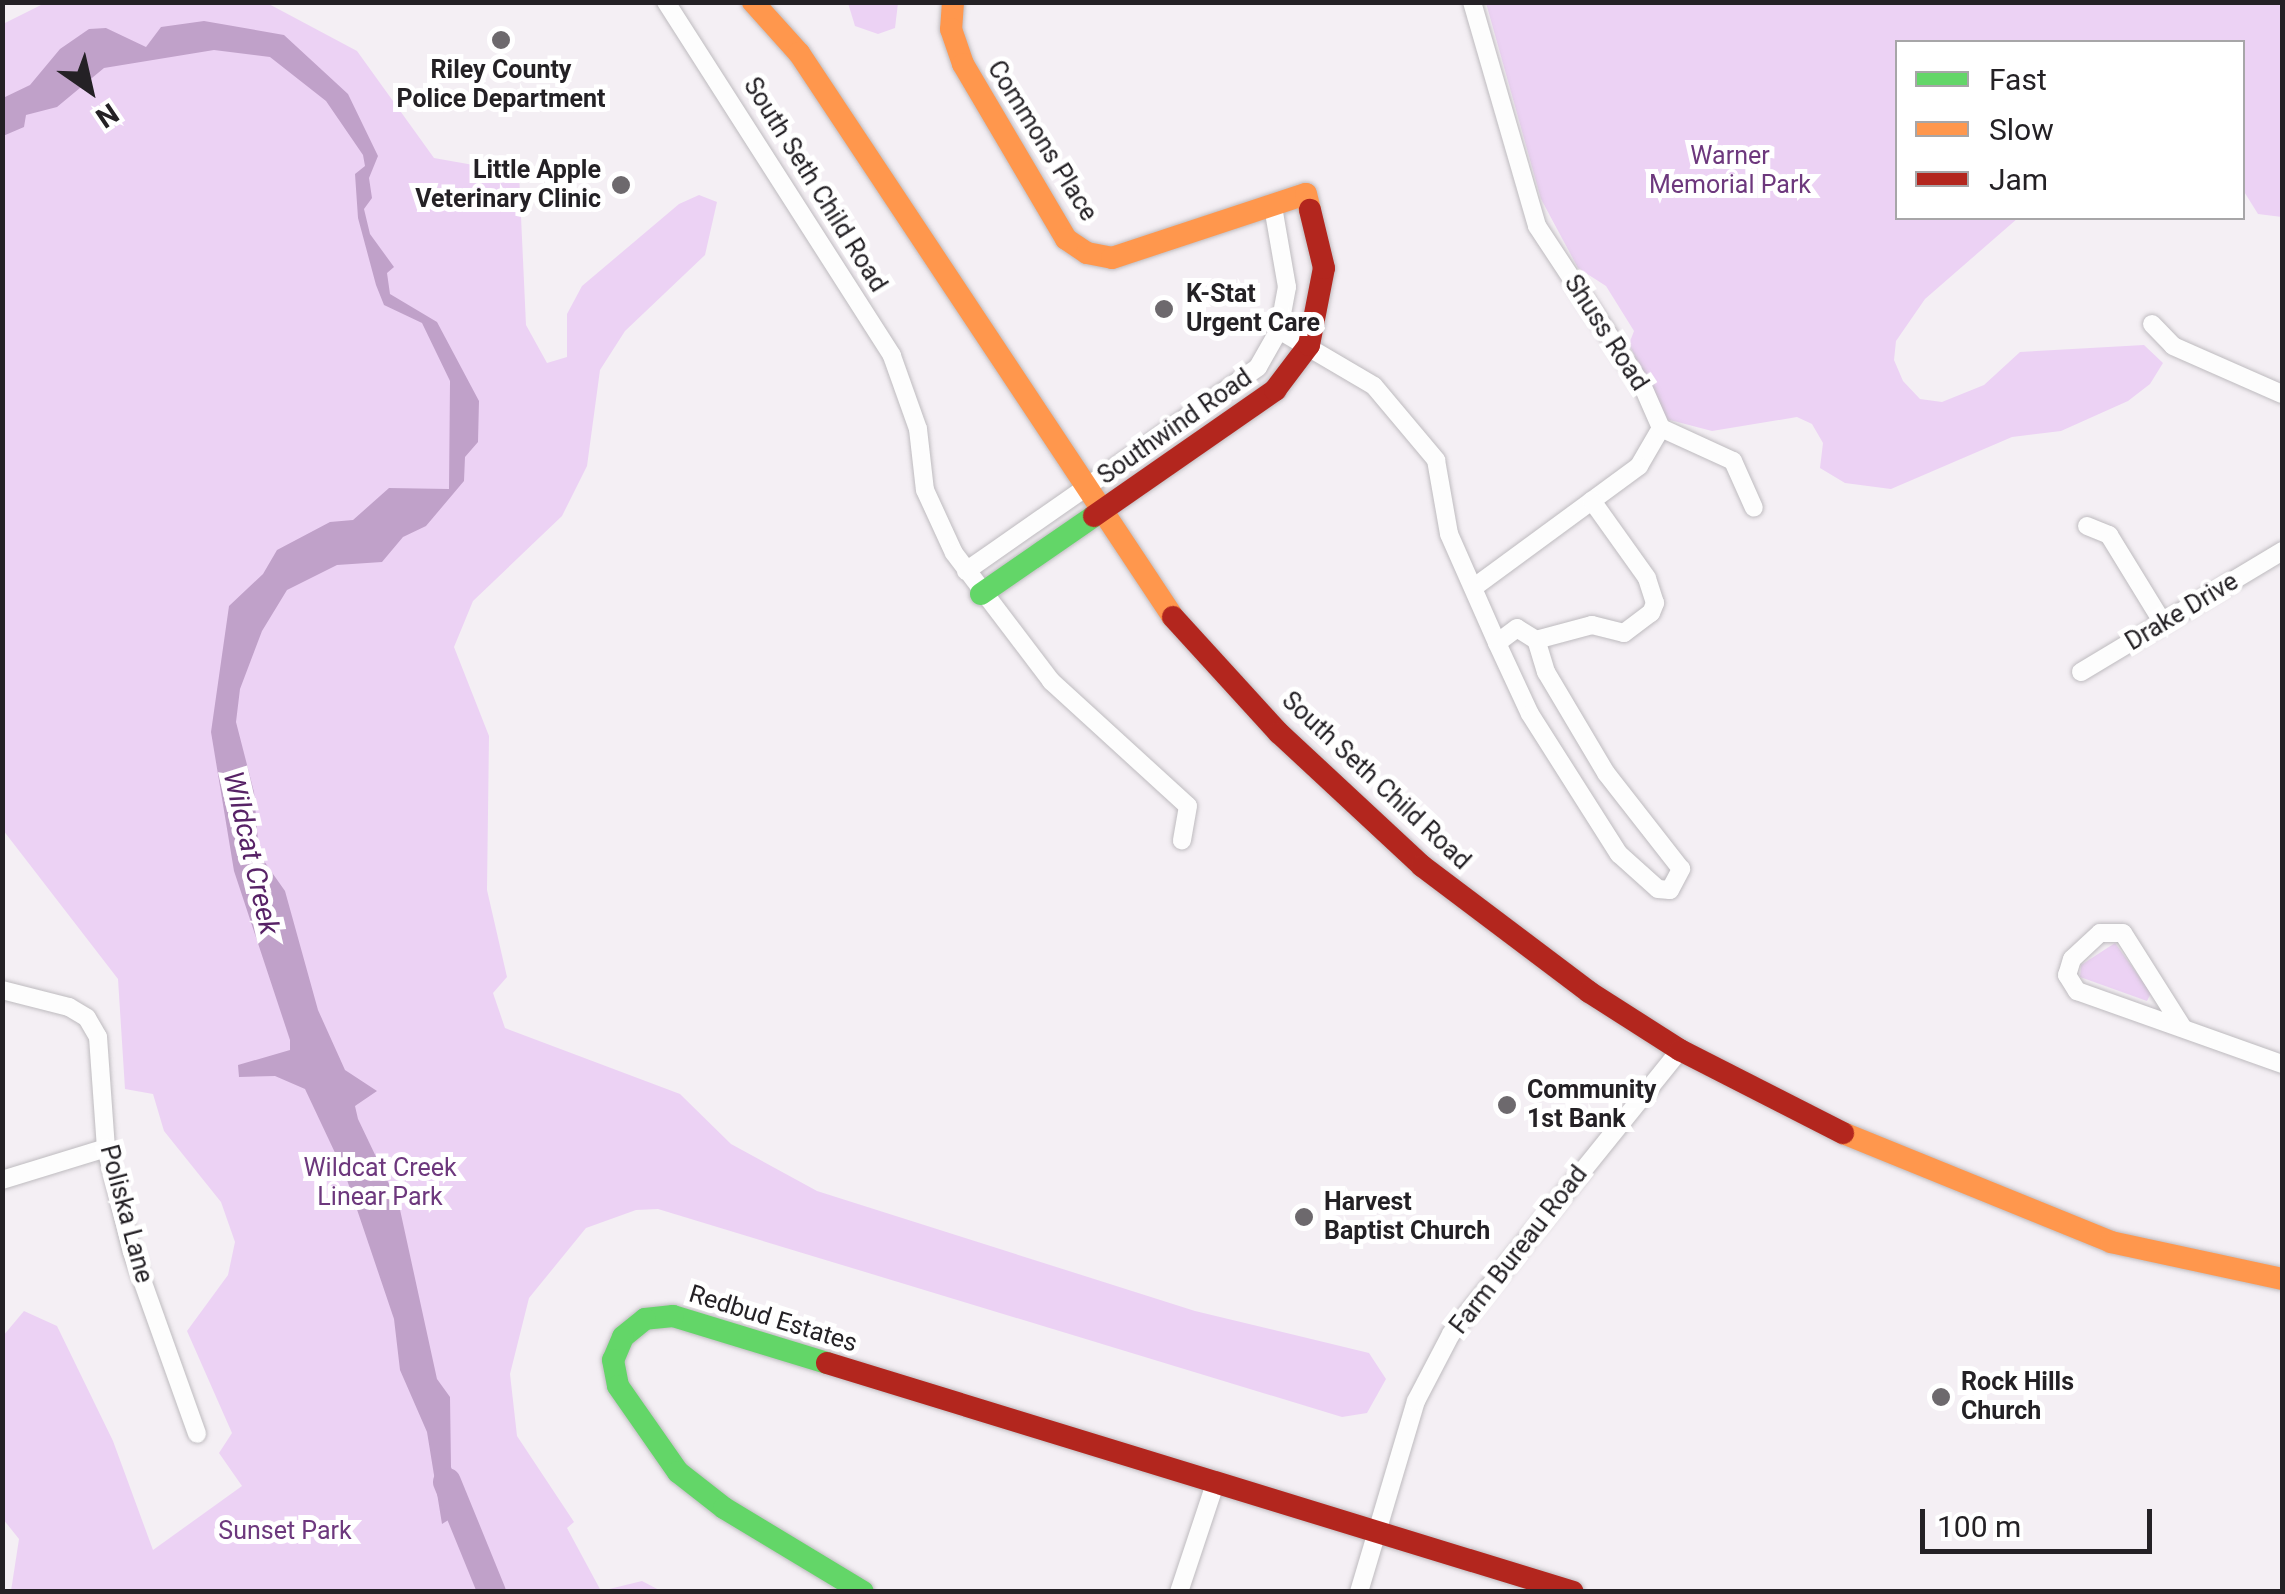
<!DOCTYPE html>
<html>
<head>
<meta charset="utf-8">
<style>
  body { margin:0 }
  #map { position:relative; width:2285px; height:1594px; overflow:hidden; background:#f4eff4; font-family:Roboto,sans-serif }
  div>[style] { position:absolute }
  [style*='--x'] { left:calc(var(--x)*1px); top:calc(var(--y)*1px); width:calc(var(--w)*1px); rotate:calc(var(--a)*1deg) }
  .green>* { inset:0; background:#ecd2f4 }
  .water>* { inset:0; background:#c0a1c9 }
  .river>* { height:28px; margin:-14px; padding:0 14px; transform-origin:14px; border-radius:14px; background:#c0a1c9 }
  .roads { filter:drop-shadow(0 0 2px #bebbbf) drop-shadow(0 0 2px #bebbbf) }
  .street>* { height:18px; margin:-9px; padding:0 9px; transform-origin:9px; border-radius:9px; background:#fdfdfd }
  .fast>* { height:22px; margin:-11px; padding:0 11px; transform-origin:11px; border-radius:11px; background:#63d668 }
  .slow>* { height:22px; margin:-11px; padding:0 11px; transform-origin:11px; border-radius:11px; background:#ff974d }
  .jam>* { height:22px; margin:-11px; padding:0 11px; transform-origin:11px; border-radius:11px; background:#b3261e }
  .dots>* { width:28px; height:28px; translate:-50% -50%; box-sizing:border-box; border:5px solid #fff; border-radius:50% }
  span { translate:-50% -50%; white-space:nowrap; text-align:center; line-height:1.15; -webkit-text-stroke:10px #fff; paint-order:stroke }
  .poi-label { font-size:25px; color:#242125; font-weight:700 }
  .right { translate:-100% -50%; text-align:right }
  .left { translate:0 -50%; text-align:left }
  .street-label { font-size:25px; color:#242125 }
  .park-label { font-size:25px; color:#6d387d }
  .water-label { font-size:28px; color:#572266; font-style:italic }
  .frame { position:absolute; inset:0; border:5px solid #242125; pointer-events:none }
  .legend { position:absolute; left:1895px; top:40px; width:350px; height:180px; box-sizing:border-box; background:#fff; border:2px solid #a7a6a8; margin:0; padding:12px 18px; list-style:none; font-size:30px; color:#242125 }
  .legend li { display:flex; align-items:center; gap:20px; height:50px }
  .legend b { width:50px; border:2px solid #a7a6a8 }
  .north { position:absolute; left:40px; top:40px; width:100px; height:100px; -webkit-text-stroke:8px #fff; paint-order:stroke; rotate:146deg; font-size:28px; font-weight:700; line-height:40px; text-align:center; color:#242125 }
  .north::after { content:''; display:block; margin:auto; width:35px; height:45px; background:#242125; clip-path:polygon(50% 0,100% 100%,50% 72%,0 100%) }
  .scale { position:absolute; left:1920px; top:1509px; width:232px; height:45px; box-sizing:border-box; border:5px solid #242125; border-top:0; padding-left:12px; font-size:30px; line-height:35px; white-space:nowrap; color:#242125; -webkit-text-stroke:8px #fff; paint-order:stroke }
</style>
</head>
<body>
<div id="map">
  <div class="green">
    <div style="clip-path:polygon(45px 3px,267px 3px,357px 51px,434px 158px,519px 173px,526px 325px,547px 363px,567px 357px,567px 314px,582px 286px,679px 204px,699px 195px,717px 202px,705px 255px,625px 331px,600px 370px,587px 466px,562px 516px,473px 601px,454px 647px,489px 736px,487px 890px,507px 977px,493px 993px,505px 1028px,680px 1094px,731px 1144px,817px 1191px,1195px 1311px,1369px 1353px,1386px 1379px,1367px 1413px,1342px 1417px,658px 1209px,636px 1210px,586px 1228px,529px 1298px,510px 1374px,517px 1436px,574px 1522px,567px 1528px,601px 1591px,642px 1581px,661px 1591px,11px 1591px,19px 1539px,3px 1519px,3px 1336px,24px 1311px,57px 1326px,113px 1441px,153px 1550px,242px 1486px,219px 1453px,232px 1433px,187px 1331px,228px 1275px,235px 1242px,221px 1202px,164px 1131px,153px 1094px,125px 1089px,118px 979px,3px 830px,3px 24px)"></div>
    <div style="clip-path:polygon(848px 3px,898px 3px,895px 28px,878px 34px,855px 26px)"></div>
    <div style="clip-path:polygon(1486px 3px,2282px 3px,2282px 217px,2258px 214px,2243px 190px,2242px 42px,1898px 42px,1898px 218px,2018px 218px,1925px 299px,1896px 341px,1894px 360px,1903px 381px,1920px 399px,1942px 402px,1984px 385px,2020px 352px,2144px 345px,2163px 363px,2150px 384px,2128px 401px,2061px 431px,2012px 437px,1891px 489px,1845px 483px,1820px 468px,1823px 443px,1812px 424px,1797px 417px,1712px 431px,1666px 419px,1629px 344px,1634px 331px,1606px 286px,1578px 268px,1541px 199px)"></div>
    <div style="clip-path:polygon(2115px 943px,2151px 993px,2147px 1001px,2080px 977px,2081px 965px)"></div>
  </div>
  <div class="water">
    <div style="clip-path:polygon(204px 21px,284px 35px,348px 94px,378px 156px,369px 178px,372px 198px,364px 209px,370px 234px,394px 267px,387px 273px,390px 294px,437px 322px,479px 401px,478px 442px,465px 457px,464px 481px,426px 526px,403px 537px,382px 562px,337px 565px,287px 590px,262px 631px,240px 689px,236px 722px,254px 792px,259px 854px,285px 891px,318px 1010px,345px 1070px,377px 1091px,355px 1106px,358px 1119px,399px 1205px,437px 1379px,450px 1397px,451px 1467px,466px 1509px,442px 1524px,427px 1432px,400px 1370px,394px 1319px,345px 1174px,305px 1089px,275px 1076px,239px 1077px,238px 1065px,290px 1050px,290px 1040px,234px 871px,211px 732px,229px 606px,263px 574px,277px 550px,330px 522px,353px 520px,389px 488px,449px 489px,450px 381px,422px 323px,384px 305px,376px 285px,358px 218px,355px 174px,365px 166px,363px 155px,326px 101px,270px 57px,214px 50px,104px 68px,57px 107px,26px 115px,24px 127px,3px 136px,3px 98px,30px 85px,60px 49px,89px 29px,106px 28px,146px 47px,161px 27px)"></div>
  </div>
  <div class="river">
    <div style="--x:447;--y:1482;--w:119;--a:67.8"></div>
  </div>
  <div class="roads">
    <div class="street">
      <div style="--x:666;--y:2;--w:420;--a:57.4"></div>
      <div style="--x:892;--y:356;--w:77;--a:70.4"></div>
      <div style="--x:918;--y:429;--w:61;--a:83.5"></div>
      <div style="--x:925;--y:490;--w:69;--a:65.3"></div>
      <div style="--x:954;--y:553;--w:161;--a:52.8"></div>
      <div style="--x:1051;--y:681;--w:185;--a:42.4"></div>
      <div style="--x:1188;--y:806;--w:35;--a:100"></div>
      <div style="--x:1472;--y:2;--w:233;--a:73.8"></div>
      <div style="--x:1537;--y:226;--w:193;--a:56.6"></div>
      <div style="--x:1643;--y:387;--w:45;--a:66.3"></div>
      <div style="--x:1661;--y:428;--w:44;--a:120.1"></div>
      <div style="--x:1639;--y:466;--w:205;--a:143.7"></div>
      <div style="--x:2152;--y:324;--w:30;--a:46"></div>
      <div style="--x:2173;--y:346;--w:119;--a:23.8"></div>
      <div style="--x:1279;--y:330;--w:110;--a:30.5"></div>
      <div style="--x:1374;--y:386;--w:97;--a:50"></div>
      <div style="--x:1436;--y:460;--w:75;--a:80"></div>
      <div style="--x:1449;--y:534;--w:119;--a:66.2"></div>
      <div style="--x:1497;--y:643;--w:78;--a:65.1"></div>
      <div style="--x:1530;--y:714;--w:166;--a:57.6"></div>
      <div style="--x:1619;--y:854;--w:52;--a:41.9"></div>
      <div style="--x:1658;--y:889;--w:12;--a:5"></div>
      <div style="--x:1670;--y:890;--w:24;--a:-62"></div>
      <div style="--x:1681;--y:869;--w:122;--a:-128"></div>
      <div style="--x:1606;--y:773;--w:117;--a:-120.7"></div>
      <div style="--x:1546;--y:672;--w:34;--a:-107"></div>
      <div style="--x:1536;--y:640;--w:22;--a:-148"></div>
      <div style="--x:1517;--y:628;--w:25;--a:143"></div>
      <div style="--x:1661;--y:428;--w:79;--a:24.6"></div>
      <div style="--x:1733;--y:461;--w:51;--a:65.9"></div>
      <div style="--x:2087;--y:526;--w:24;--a:22"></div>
      <div style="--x:2109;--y:535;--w:103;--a:58.5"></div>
      <div style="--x:966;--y:571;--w:356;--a:-34.9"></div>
      <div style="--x:1258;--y:367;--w:43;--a:-60.4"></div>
      <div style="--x:1279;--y:330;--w:44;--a:-79.5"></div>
      <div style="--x:1287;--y:287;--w:81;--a:-99.9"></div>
      <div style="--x:1536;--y:640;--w:58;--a:-15"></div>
      <div style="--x:1592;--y:625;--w:33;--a:14"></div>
      <div style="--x:1624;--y:633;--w:34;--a:-37"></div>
      <div style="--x:1651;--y:613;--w:11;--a:-68"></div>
      <div style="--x:1655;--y:603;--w:26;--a:-108"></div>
      <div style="--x:1647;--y:578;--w:95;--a:-125.5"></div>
      <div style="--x:2081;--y:672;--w:235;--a:-31"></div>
      <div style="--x:2;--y:990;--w:69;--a:14.2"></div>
      <div style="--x:69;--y:1007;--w:21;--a:31"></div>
      <div style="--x:87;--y:1018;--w:22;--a:60"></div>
      <div style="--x:98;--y:1037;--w:111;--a:85.9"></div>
      <div style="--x:106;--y:1148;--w:107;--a:76"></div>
      <div style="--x:132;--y:1252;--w:193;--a:70.3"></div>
      <div style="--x:2183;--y:1028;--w:112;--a:-122.3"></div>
      <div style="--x:2123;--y:933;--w:23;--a:180"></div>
      <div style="--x:2100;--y:933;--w:38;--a:137"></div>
      <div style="--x:2072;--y:959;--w:17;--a:107"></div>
      <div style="--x:2067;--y:975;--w:19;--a:58"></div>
      <div style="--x:2077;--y:991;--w:218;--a:19.6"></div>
      <div style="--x:2;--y:1180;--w:109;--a:-17.1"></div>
      <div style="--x:1179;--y:1592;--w:114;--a:-71.6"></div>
      <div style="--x:1359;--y:1592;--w:199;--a:-73.4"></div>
      <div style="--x:1416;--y:1401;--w:76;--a:-62.4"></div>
      <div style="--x:1451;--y:1334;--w:365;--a:-51.1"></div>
    </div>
    <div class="fast">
      <div style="--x:981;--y:594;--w:137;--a:-34.6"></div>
      <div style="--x:827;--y:1363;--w:161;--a:-163"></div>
      <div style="--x:673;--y:1316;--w:28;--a:174"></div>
      <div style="--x:645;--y:1319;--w:28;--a:141"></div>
      <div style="--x:623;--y:1337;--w:25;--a:113"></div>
      <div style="--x:613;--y:1360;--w:26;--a:79"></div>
      <div style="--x:618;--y:1386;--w:105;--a:55.1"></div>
      <div style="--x:678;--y:1472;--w:58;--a:38"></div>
      <div style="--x:724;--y:1508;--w:162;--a:31.1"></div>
    </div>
    <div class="slow">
      <div style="--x:753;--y:2;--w:69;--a:48"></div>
      <div style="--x:799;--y:53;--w:677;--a:56.45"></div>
      <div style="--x:953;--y:2;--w:27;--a:94"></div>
      <div style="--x:951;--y:29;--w:37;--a:71"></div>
      <div style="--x:963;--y:64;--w:203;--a:59.5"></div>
      <div style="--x:1066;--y:239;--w:25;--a:34"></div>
      <div style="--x:1087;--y:253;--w:25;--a:11"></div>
      <div style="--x:1112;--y:258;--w:204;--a:-18.3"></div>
      <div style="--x:1306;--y:194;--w:16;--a:76"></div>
      <div style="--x:1843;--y:1133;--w:289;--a:22.1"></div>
      <div style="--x:2111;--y:1242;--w:175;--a:12.2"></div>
    </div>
    <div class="jam">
      <div style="--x:1094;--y:516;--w:221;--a:-34.8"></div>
      <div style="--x:1275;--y:390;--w:56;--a:-52.9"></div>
      <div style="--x:1309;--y:345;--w:78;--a:-79"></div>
      <div style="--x:1324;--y:268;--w:60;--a:-103.6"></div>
      <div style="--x:1173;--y:617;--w:157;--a:47.6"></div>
      <div style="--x:1279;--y:733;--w:195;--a:42.9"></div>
      <div style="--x:1422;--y:866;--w:209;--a:37"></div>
      <div style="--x:1589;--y:992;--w:108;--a:32.5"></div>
      <div style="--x:1680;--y:1050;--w:183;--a:27"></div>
      <div style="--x:827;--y:1363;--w:780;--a:17.06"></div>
    </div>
  </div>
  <div class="dots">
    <div style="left:501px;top:40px;background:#6d696d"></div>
    <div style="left:621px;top:185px;background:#6d696d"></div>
    <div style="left:1164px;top:309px;background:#6d696d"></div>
    <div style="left:1507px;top:1105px;background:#6d696d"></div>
    <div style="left:1304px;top:1217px;background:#6d696d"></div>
    <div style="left:1941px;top:1397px;background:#6d696d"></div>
  </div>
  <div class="poi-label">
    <span style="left:501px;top:85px">Riley County<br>Police Department</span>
    <span class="right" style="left:601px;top:185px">Little Apple<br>Veterinary Clinic</span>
    <span class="left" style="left:1186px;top:309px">K-Stat<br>Urgent Care</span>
    <span class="left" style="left:1527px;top:1105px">Community<br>1st Bank</span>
    <span class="left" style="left:1324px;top:1217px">Harvest<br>Baptist Church</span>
    <span class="left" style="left:1961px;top:1397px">Rock Hills<br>Church</span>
  </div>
  <div class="street-label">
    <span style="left:1042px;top:141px;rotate:58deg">Commons Place</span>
    <span style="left:815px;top:185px;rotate:58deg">South Seth Child Road</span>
    <span style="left:1606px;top:333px;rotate:57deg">Shuss Road</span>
    <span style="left:1175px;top:427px;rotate:-35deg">Southwind Road</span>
    <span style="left:2182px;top:612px;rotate:-31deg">Drake Drive</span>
    <span style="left:1376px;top:781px;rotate:43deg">South Seth Child Road</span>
    <span style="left:126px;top:1214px;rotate:75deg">Poliska Lane</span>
    <span style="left:1519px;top:1250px;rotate:-52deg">Farm Bureau Road</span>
    <span style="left:773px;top:1319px;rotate:17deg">Redbud Estates</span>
  </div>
  <div class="park-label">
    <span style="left:1730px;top:171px">Warner<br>Memorial Park</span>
    <span style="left:380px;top:1183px">Wildcat Creek<br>Linear Park</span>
    <span style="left:285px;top:1531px">Sunset Park</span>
  </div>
  <div class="water-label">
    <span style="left:251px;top:853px;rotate:77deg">Wildcat Creek</span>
  </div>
  <div class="frame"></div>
  <ul class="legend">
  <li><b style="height:12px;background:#63d668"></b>Fast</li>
  <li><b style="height:12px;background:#ff974d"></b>Slow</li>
  <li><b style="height:12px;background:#b3261e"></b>Jam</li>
  </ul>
  <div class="north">N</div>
  <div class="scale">100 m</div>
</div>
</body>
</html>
